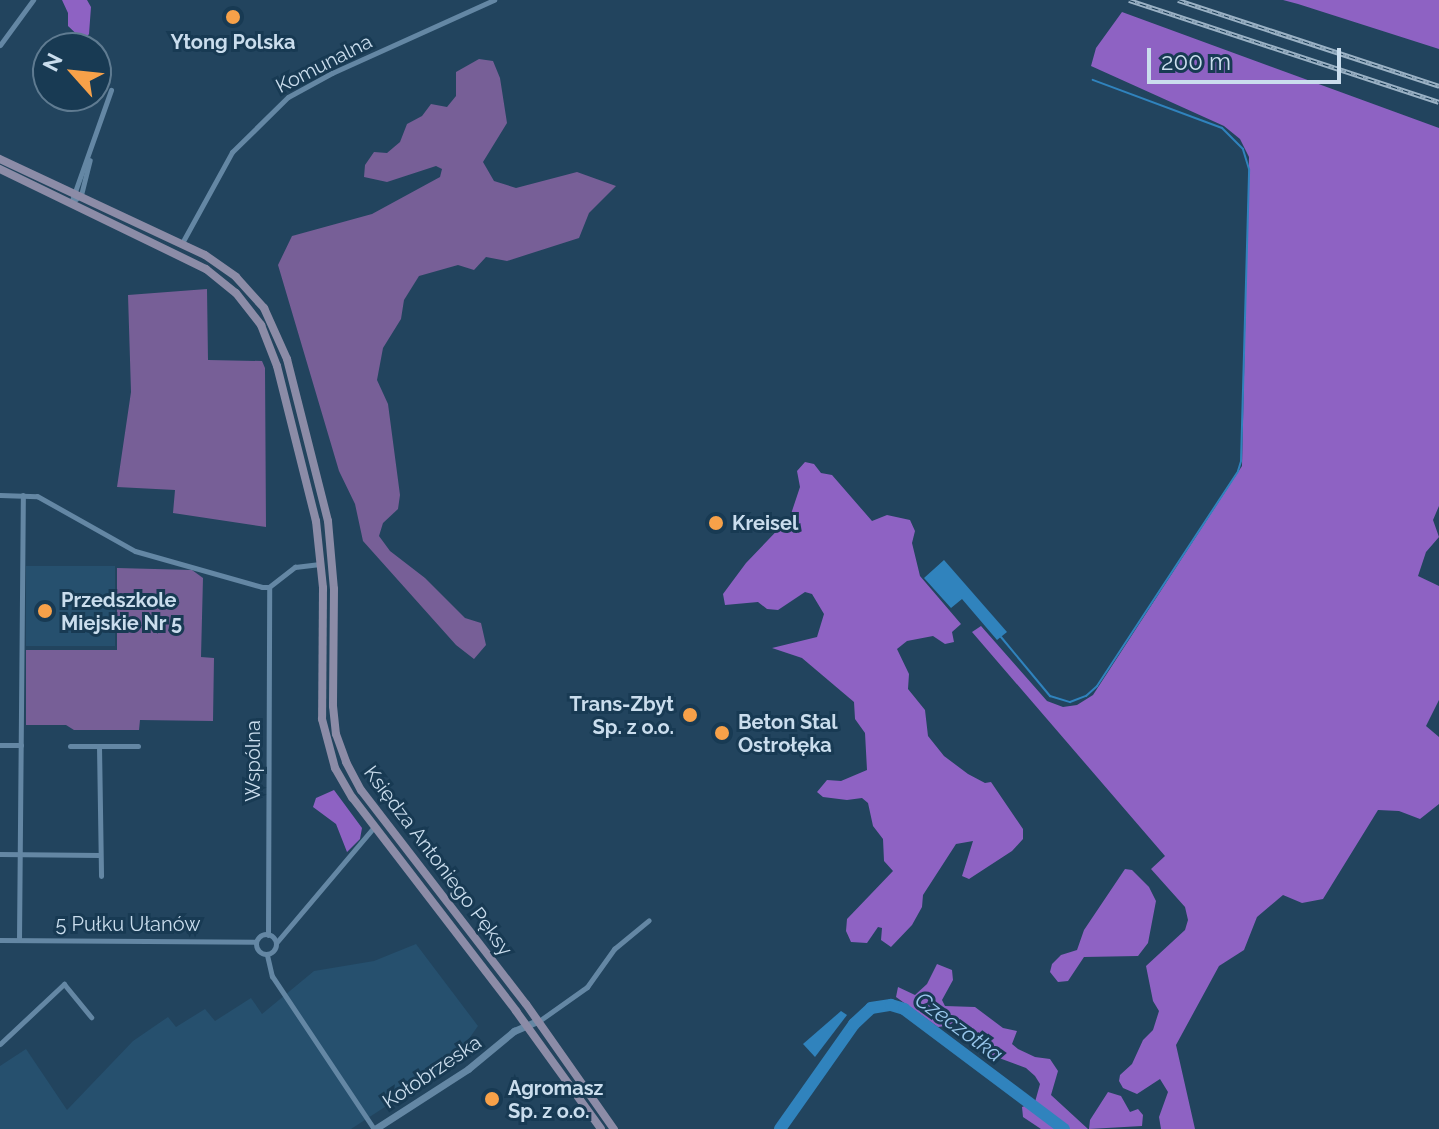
<!DOCTYPE html>
<html>
<head>
<meta charset="utf-8">
<style>
  body { margin:0 }
  #map { position:relative; width:1439px; height:1129px; overflow:hidden; background:#22445e; font-family:Raleway,sans-serif }
  div>[style] { position:absolute }
  [style*='--x'] { left:calc(var(--x)*1px); top:calc(var(--y)*1px); width:calc(var(--w)*1px); rotate:calc(var(--a)*1deg) }
  .built>* { inset:0; background:#26506e }
  .green>* { inset:0; background:#775f97 }
  .forest>* { inset:0; background:#8e62c3 }
  .water>* { inset:0; background:#3083bd }
  .stream>* { height:2px; margin:-1px; padding:0 1px; transform-origin:1px; border-radius:1px; background:#3083bd }
  .river>* { height:12px; margin:-6px; padding:0 6px; transform-origin:6px; border-radius:6px; background:#3083bd }
  .minor>* { height:5px; margin:-2.5px; padding:0 2.5px; transform-origin:2.5px; border-radius:2.5px; background:#6487a4 }
  .minor>.ring { margin:-2.5px; padding:0; box-sizing:content-box; background:none; border:5px solid #6487a4; border-radius:50% }
  .tertiary>* { height:7px; margin:-3.5px; padding:0 3.5px; transform-origin:3.5px; border-radius:3.5px; background:#6487a4 }
  .secondary>* { height:8px; margin:-4px; padding:0 4px; transform-origin:4px; border-radius:4px; background:#8c8ca7 }
  .rail>* { height:5px; margin-top:-2.5px; transform-origin:0; background:repeating-linear-gradient(90deg,#183a53 0 6px,#9bb2c5 0 12px); box-sizing:border-box; border-block:2px solid #9bb2c5 }
  .dots>* { width:22px; height:22px; translate:-50% -50%; box-sizing:border-box; border:4px solid #183a53; border-radius:50% }
  span { translate:-50% -50%; white-space:nowrap; text-align:center; line-height:1.15; -webkit-text-stroke:6px #183a53; paint-order:stroke }
  .poi-label { font-size:20px; color:#cadded; font-weight:700 }
  .left { translate:0 -50%; text-align:left }
  .right { translate:-100% -50%; text-align:right }
  .street-label { font-size:20px; color:#cadded }
  .water-label { font-size:22px; color:#99c7ec; font-style:italic }
  .north { position:absolute; left:32px; top:32px; width:80px; height:80px; box-sizing:border-box; background:#183a53; border:2px solid #5f7b91; border-radius:50%; rotate:297deg; font-size:22px; font-weight:700; line-height:32px; text-align:center; color:#cadded }
  .north::after { content:''; display:block; margin:auto; width:28px; height:36px; background:#f7a149; clip-path:polygon(50% 0,100% 100%,50% 72%,0 100%) }
  .scale { position:absolute; left:1147px; top:48px; width:194px; height:36px; box-sizing:border-box; border:4px solid #cadded; border-top:0; padding-left:10px; font-size:24px; line-height:28px; white-space:nowrap; color:#cadded; -webkit-text-stroke:6px #183a53; paint-order:stroke }
</style>
</head>
<body>
<div id="map">
  <div class="built">
    <div style="clip-path:polygon(26px 566px,115px 566px,115px 646px,26px 646px)"></div>
    <div style="clip-path:polygon(416px 944px,478px 1026px,451px 1064px,351px 1129px,0 1129px,0 1066px,26px 1049px,67px 1110px,133px 1041px,168px 1017px,176px 1027px,205px 1009px,215px 1021px,251px 998px,262px 1014px,314px 971px,374px 961px)"></div>
  </div>
  <div class="green">
    <div style="clip-path:polygon(479px 59px,493px 61px,500px 78px,507px 123px,483px 162px,494px 181px,516px 188px,577px 172px,616px 186px,589px 213px,579px 238px,507px 261px,486px 257px,474px 270px,458px 265px,419px 276px,404px 300px,401px 319px,383px 348px,377px 380px,388px 404px,400px 495px,398px 509px,383px 523px,379px 536px,390px 551px,425px 578px,465px 618px,481px 623px,486px 645px,474px 659px,456px 645px,363px 541px,355px 504px,339px 471px,278px 265px,292px 236px,372px 214px,440px 177px,442px 169px,436px 166px,387px 182px,364px 177px,365px 165px,374px 152px,387px 153px,400px 142px,407px 124px,422px 116px,431px 104px,447px 107px,456px 96px,456px 72px)"></div>
    <div style="clip-path:polygon(207px 289px,208px 360px,262px 361px,265px 368px,266px 527px,173px 513px,175px 490px,117px 487px,131px 392px,128px 295px)"></div>
    <div style="clip-path:polygon(117px 568px,192px 570px,203px 578px,201px 657px,214px 658px,213px 721px,140px 720px,139px 730px,74px 730px,66px 725px,26px 725px,26px 650px,117px 650px)"></div>
  </div>
  <div class="forest">
    <div style="clip-path:polygon(62px 0,87px 0,91px 7px,89px 34px,84px 41px,68px 26px,68px 13px)"></div>
    <div style="clip-path:polygon(1283px 0,1439px 0,1439px 49px,1298px 4px)"></div>
    <div style="clip-path:polygon(1122px 12px,1439px 128px,1439px 506px,1433px 520px,1439px 537px,1426px 552px,1418px 576px,1439px 586px,1439px 700px,1426px 726px,1439px 737px,1439px 804px,1420px 819px,1399px 811px,1378px 810px,1323px 899px,1302px 903px,1283px 895px,1257px 917px,1244px 950px,1219px 966px,1176px 1045px,1195px 1129px,1161px 1129px,1159px 1117px,1168px 1092px,1160px 1079px,1137px 1094px,1123px 1088px,1119px 1081px,1120px 1075px,1132px 1064px,1143px 1040px,1153px 1030px,1159px 1011px,1153px 1001px,1146px 966px,1185px 930px,1188px 920px,1185px 907px,1151px 869px,1165px 856px,972px 632px,981px 626px,1047px 701px,1063px 707px,1077px 705px,1093px 695px,1242px 466px,1249px 157px,1240px 139px,1224px 126px,1091px 66px,1096px 48px)"></div>
    <div style="clip-path:polygon(805px 462px,814px 464px,821px 473px,832px 475px,872px 521px,887px 515px,910px 520px,915px 531px,912px 543px,920px 576px,961px 624px,952px 632px,954px 642px,945px 644px,933px 636px,907px 641px,897px 649px,909px 674px,908px 689px,925px 710px,928px 736px,944px 756px,968px 774px,985px 783px,991px 782px,1023px 829px,1023px 839px,1012px 851px,969px 879px,962px 876px,973px 841px,956px 844px,923px 895px,922px 907px,912px 925px,891px 947px,881px 940px,882px 928px,878px 927px,867px 943px,851px 942px,846px 931px,847px 919px,893px 871px,884px 861px,883px 839px,873px 826px,868px 803px,862px 798px,847px 800px,823px 797px,817px 792px,827px 780px,841px 781px,867px 770px,865px 733px,855px 719px,854px 702px,802px 658px,772px 648px,817px 637px,824px 614px,812px 594px,805px 592px,778px 610px,767px 609px,758px 602px,725px 605px,723px 594px,746px 563px,790px 517px,800px 487px,797px 471px)"></div>
    <div style="clip-path:polygon(334px 790px,362px 828px,360px 839px,347px 852px,336px 824px,313px 807px,316px 798px)"></div>
    <div style="clip-path:polygon(1125px 869px,1132px 870px,1149px 887px,1156px 901px,1148px 943px,1138px 956px,1084px 957px,1068px 981px,1058px 982px,1050px 972px,1052px 964px,1061px 955px,1077px 950px,1084px 930px)"></div>
    <div style="clip-path:polygon(937px 964px,952px 970px,953px 980px,942px 1000px,945px 1006px,975px 1007px,1003px 1028px,1017px 1031px,1012px 1044px,1018px 1049px,1035px 1057px,1050px 1059px,1058px 1071px,1051px 1095px,1088px 1129px,1041px 1129px,1023px 1117px,1022px 1107px,1035px 1102px,1040px 1084px,1035px 1076px,1026px 1068px,991px 1055px,985px 1044px,965px 1029px,952px 1025px,938px 1027px,896px 997px,898px 987px,915px 995px,927px 984px)"></div>
    <div style="clip-path:polygon(1108px 1092px,1121px 1096px,1130px 1112px,1138px 1109px,1143px 1115px,1142px 1126px,1089px 1129px,1090px 1120px)"></div>
  </div>
  <div class="water">
    <div style="clip-path:polygon(944px 560px,1007px 632px,997px 640px,962px 599px,951px 608px,924px 578px)"></div>
    <div style="clip-path:polygon(841px 1011px,847px 1015px,815px 1057px,803px 1044px)"></div>
  </div>
  <div class="stream">
    <div style="--x:1001;--y:637;--w:77;--a:50.3"></div>
    <div style="--x:1050;--y:696;--w:21;--a:17"></div>
    <div style="--x:1070;--y:702;--w:17;--a:-21"></div>
    <div style="--x:1086;--y:696;--w:15;--a:-42"></div>
    <div style="--x:1097;--y:686;--w:257;--a:-56.7"></div>
    <div style="--x:1238;--y:471;--w:10;--a:-73"></div>
    <div style="--x:1241;--y:461;--w:292;--a:-88.4"></div>
    <div style="--x:1249;--y:169;--w:21;--a:-107"></div>
    <div style="--x:1243;--y:149;--w:30;--a:-135"></div>
    <div style="--x:1222;--y:128;--w:138;--a:-159.6"></div>
  </div>
  <div class="river">
    <div style="--x:780;--y:1129;--w:128;--a:-54.8"></div>
    <div style="--x:854;--y:1024;--w:23;--a:-43"></div>
    <div style="--x:871;--y:1008;--w:20;--a:-9"></div>
    <div style="--x:891;--y:1005;--w:14;--a:17"></div>
    <div style="--x:904;--y:1009;--w:200;--a:36.9"></div>
  </div>
  <div class="minor">
    <div style="--x:0;--y:45;--w:56;--a:-53.7"></div>
    <div style="--x:71;--y:203;--w:120;--a:-70.5"></div>
    <div style="--x:71;--y:203;--w:13;--a:-39"></div>
    <div style="--x:81;--y:195;--w:36;--a:-76"></div>
    <div style="--x:182;--y:243;--w:104;--a:-61.2"></div>
    <div style="--x:232;--y:152;--w:78;--a:-44.5"></div>
    <div style="--x:288;--y:97;--w:50;--a:-28.6"></div>
    <div style="--x:332;--y:73;--w:178;--a:-24.3"></div>
    <div style="--x:0;--y:495;--w:37;--a:2"></div>
    <div style="--x:37;--y:496;--w:112;--a:29.3"></div>
    <div style="--x:135;--y:551;--w:132;--a:15.8"></div>
    <div style="--x:262;--y:587;--w:7;--a:0"></div>
    <div style="--x:269;--y:587;--w:33;--a:-38"></div>
    <div style="--x:295;--y:567;--w:25;--a:-7"></div>
    <div style="--x:0;--y:745;--w:21;--a:0"></div>
    <div style="--x:70;--y:746;--w:68;--a:0"></div>
    <div style="--x:99;--y:746;--w:130;--a:89.1"></div>
    <div style="--x:0;--y:854;--w:100;--a:0.6"></div>
    <div class="ring" style="left:256px;top:934px;width:15px;height:15px"></div>
    <div style="--x:268;--y:935;--w:348;--a:-89.8"></div>
    <div style="--x:0;--y:940;--w:256;--a:0.4"></div>
    <div style="--x:19;--y:940;--w:445;--a:-89.5"></div>
    <div style="--x:276;--y:943;--w:152;--a:-49.8"></div>
    <div style="--x:267;--y:955;--w:22;--a:77"></div>
    <div style="--x:272;--y:976;--w:184;--a:56.3"></div>
    <div style="--x:539;--y:1021;--w:59;--a:-35.3"></div>
    <div style="--x:587;--y:987;--w:47;--a:-54.6"></div>
    <div style="--x:614;--y:949;--w:45;--a:-39.6"></div>
    <div style="--x:0;--y:1044;--w:88;--a:-43.2"></div>
    <div style="--x:64;--y:984;--w:43;--a:50.7"></div>
  </div>
  <div class="tertiary">
    <div style="--x:375;--y:1129;--w:111;--a:-32.8"></div>
    <div style="--x:468;--y:1069;--w:60;--a:-39.6"></div>
    <div style="--x:514;--y:1031;--w:26;--a:-23"></div>
  </div>
  <div class="secondary">
    <div style="--x:0;--y:159;--w:226;--a:25.1"></div>
    <div style="--x:205;--y:255;--w:38;--a:35"></div>
    <div style="--x:236;--y:277;--w:42;--a:47.9"></div>
    <div style="--x:264;--y:308;--w:56;--a:65.7"></div>
    <div style="--x:287;--y:359;--w:167;--a:75.8"></div>
    <div style="--x:328;--y:521;--w:68;--a:85"></div>
    <div style="--x:334;--y:589;--w:117;--a:90.5"></div>
    <div style="--x:333;--y:706;--w:28;--a:84"></div>
    <div style="--x:336;--y:734;--w:30;--a:70"></div>
    <div style="--x:346;--y:762;--w:32;--a:62"></div>
    <div style="--x:361;--y:790;--w:270;--a:52.4"></div>
    <div style="--x:526;--y:1004;--w:153;--a:54.9"></div>
    <div style="--x:0;--y:169;--w:229;--a:25.9"></div>
    <div style="--x:206;--y:269;--w:38;--a:39"></div>
    <div style="--x:236;--y:293;--w:41;--a:52"></div>
    <div style="--x:261;--y:325;--w:44;--a:68.7"></div>
    <div style="--x:277;--y:366;--w:160;--a:75.9"></div>
    <div style="--x:316;--y:521;--w:67;--a:84"></div>
    <div style="--x:323;--y:588;--w:131;--a:90.4"></div>
    <div style="--x:322;--y:719;--w:51;--a:75.1"></div>
    <div style="--x:335;--y:768;--w:34;--a:60"></div>
    <div style="--x:352;--y:797;--w:270;--a:52.5"></div>
    <div style="--x:516;--y:1011;--w:145;--a:54.2"></div>
  </div>
  <div class="rail">
    <div style="--x:1129;--y:0;--w:326;--a:18.2"></div>
    <div style="--x:1178;--y:0;--w:275;--a:18.2"></div>
  </div>
  <div class="dots">
    <div style="left:233px;top:17px;background:#f7a149"></div>
    <div style="left:716px;top:523px;background:#f7a149"></div>
    <div style="left:45px;top:611px;background:#f7a149"></div>
    <div style="left:690px;top:715px;background:#f7a149"></div>
    <div style="left:722px;top:733px;background:#f7a149"></div>
    <div style="left:492px;top:1099px;background:#f7a149"></div>
  </div>
  <div class="poi-label">
    <span style="left:233px;top:42px">Ytong Polska</span>
    <span class="left" style="left:732px;top:523px">Kreisel</span>
    <span class="left" style="left:61px;top:612px">Przedszkole<br>Miejskie Nr 5</span>
    <span class="right" style="left:674px;top:716px">Trans-Zbyt<br>Sp. z o.o.</span>
    <span class="left" style="left:738px;top:734px">Beton Stal<br>Ostrołęka</span>
    <span class="left" style="left:508px;top:1100px">Agromasz<br>Sp. z o.o.</span>
  </div>
  <div class="street-label">
    <span style="left:324px;top:64px;rotate:-27deg">Komunalna</span>
    <span style="left:253px;top:761px;rotate:-90deg">Wspólna</span>
    <span style="left:438px;top:861px;rotate:53deg">Księdza Antoniego Pęksy</span>
    <span style="left:128px;top:924px">5 Pułku Ułanów</span>
    <span style="left:432px;top:1072px;rotate:-34deg">Kołobrzeska</span>
  </div>
  <div class="water-label">
    <span style="left:959px;top:1027px;rotate:36deg">Czeczotka</span>
  </div>
  <div class="north">N</div>
  <div class="scale">200 m</div>
</div>
</body>
</html>
